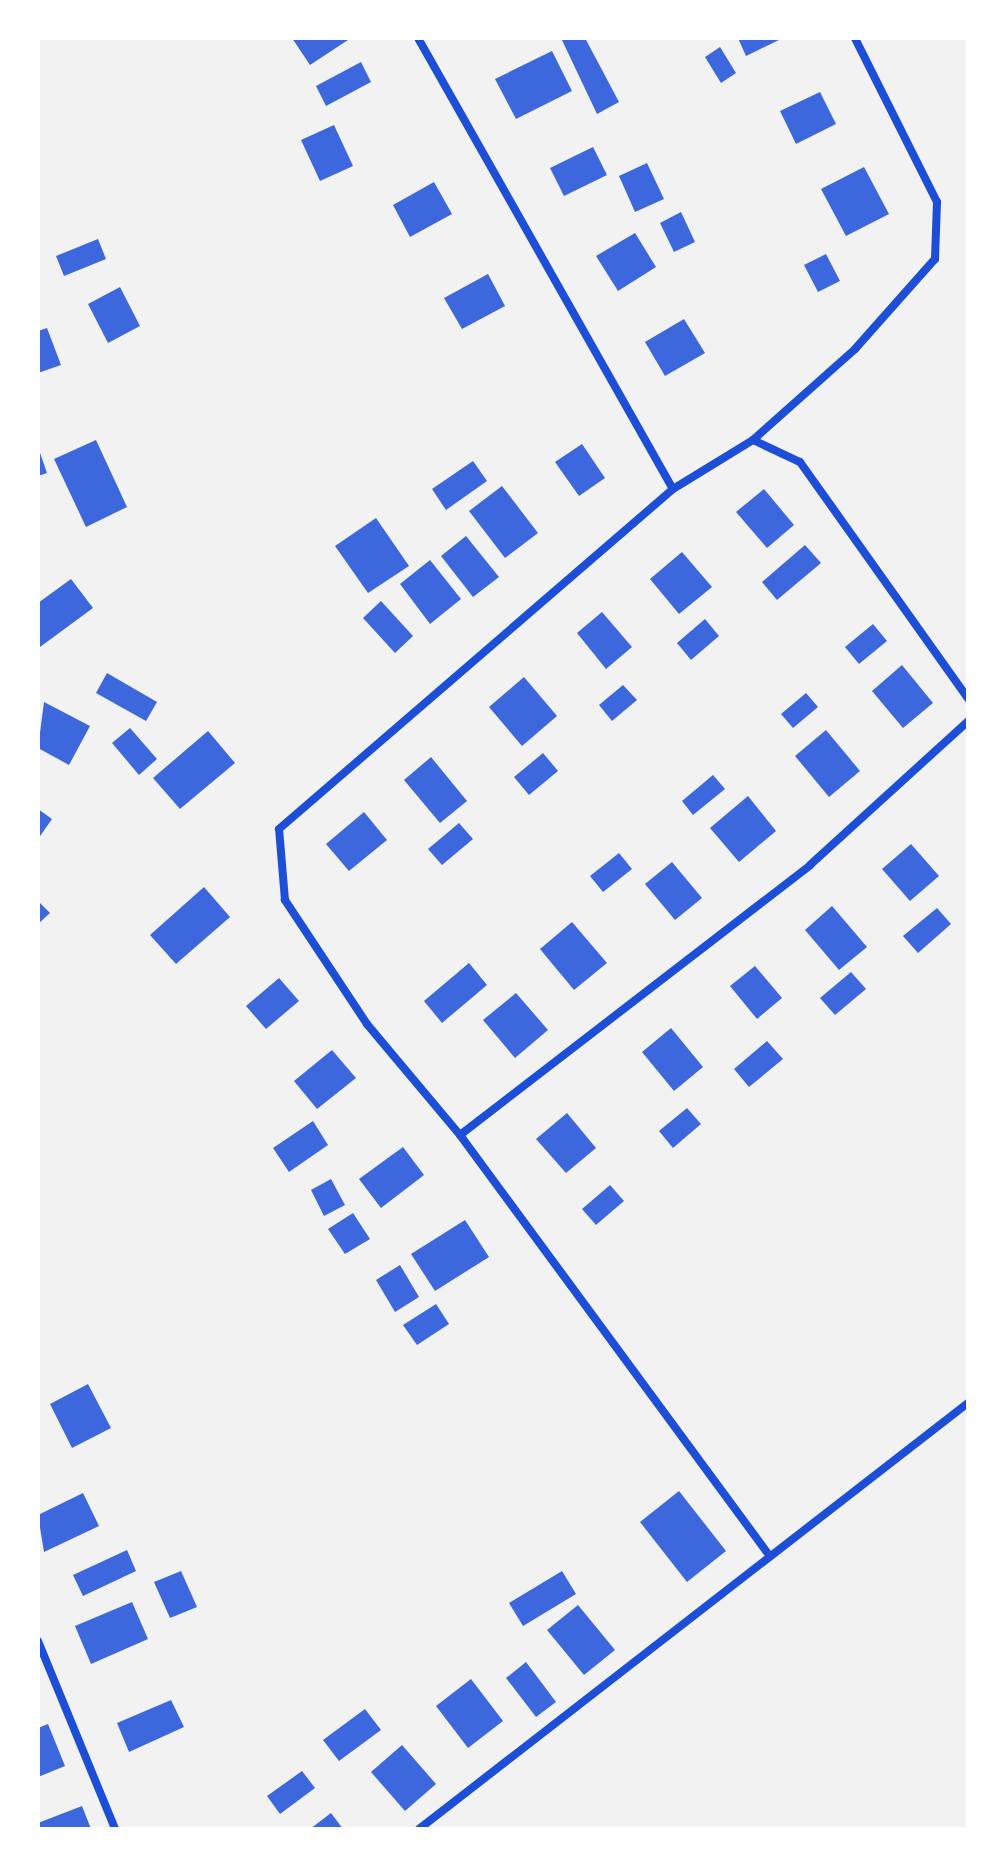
<!DOCTYPE html>
<html>
<head>
<meta charset="utf-8">
<style>
  body { margin:0 }
  #map { position:relative; width:1006px; height:1867px; overflow:hidden; background:#f2f2f2; font-family:"IBM Plex Sans",sans-serif }
  div>[style] { position:absolute }
  [style*='--x'] { left:calc(var(--x)*1px); top:calc(var(--y)*1px); width:calc(var(--w)*1px); rotate:calc(var(--a)*1deg) }
  .building>* { inset:0; background:#3d67dc }
  .minor>* { height:8px; margin:-4px; padding:0 4px; transform-origin:4px; border-radius:4px; background:#1d4ed8 }
  span { translate:-50% -50%; white-space:nowrap; text-align:center; line-height:1.15; -webkit-text-stroke:6px #fff; paint-order:stroke }
  .frame { position:absolute; inset:0; border:40px solid #fff; pointer-events:none }
</style>
</head>
<body>
<div id="map">
  <div class="building">
    <div style="clip-path:polygon(292px 38px,351px 38px,310px 65px)"></div>
    <div style="clip-path:polygon(561px 38px,585px 38px,619px 102px,597px 114px)"></div>
    <div style="clip-path:polygon(738px 38px,783px 38px,746px 56px)"></div>
    <div style="clip-path:polygon(720px 47px,736px 73px,721px 83px,705px 57px)"></div>
    <div style="clip-path:polygon(552px 51px,572px 91px,516px 119px,495px 79px)"></div>
    <div style="clip-path:polygon(361px 62px,371px 82px,326px 106px,316px 86px)"></div>
    <div style="clip-path:polygon(820px 92px,836px 124px,796px 144px,780px 111px)"></div>
    <div style="clip-path:polygon(334px 125px,353px 166px,320px 181px,301px 140px)"></div>
    <div style="clip-path:polygon(593px 147px,607px 175px,564px 196px,550px 168px)"></div>
    <div style="clip-path:polygon(647px 163px,664px 199px,635px 212px,619px 176px)"></div>
    <div style="clip-path:polygon(864px 167px,889px 214px,846px 236px,821px 189px)"></div>
    <div style="clip-path:polygon(434px 182px,452px 214px,410px 237px,393px 205px)"></div>
    <div style="clip-path:polygon(681px 212px,695px 242px,674px 252px,660px 223px)"></div>
    <div style="clip-path:polygon(635px 233px,656px 267px,618px 291px,596px 256px)"></div>
    <div style="clip-path:polygon(98px 239px,106px 259px,64px 276px,56px 256px)"></div>
    <div style="clip-path:polygon(826px 254px,840px 281px,818px 292px,804px 265px)"></div>
    <div style="clip-path:polygon(488px 274px,505px 306px,462px 329px,444px 298px)"></div>
    <div style="clip-path:polygon(120px 287px,140px 326px,108px 343px,88px 304px)"></div>
    <div style="clip-path:polygon(684px 319px,705px 353px,665px 376px,645px 342px)"></div>
    <div style="clip-path:polygon(47px 328px,61px 365px,38px 373px,38px 331px)"></div>
    <div style="clip-path:polygon(96px 440px,127px 507px,86px 527px,54px 459px)"></div>
    <div style="clip-path:polygon(582px 444px,605px 478px,579px 496px,555px 462px)"></div>
    <div style="clip-path:polygon(38px 447px,47px 473px,38px 476px)"></div>
    <div style="clip-path:polygon(473px 461px,487px 481px,446px 510px,432px 489px)"></div>
    <div style="clip-path:polygon(502px 486px,538px 533px,505px 558px,469px 511px)"></div>
    <div style="clip-path:polygon(764px 489px,794px 525px,767px 548px,736px 512px)"></div>
    <div style="clip-path:polygon(376px 518px,409px 566px,368px 593px,335px 546px)"></div>
    <div style="clip-path:polygon(466px 536px,499px 577px,473px 597px,441px 556px)"></div>
    <div style="clip-path:polygon(805px 545px,821px 563px,777px 600px,762px 582px)"></div>
    <div style="clip-path:polygon(682px 552px,712px 587px,679px 614px,650px 579px)"></div>
    <div style="clip-path:polygon(430px 560px,461px 599px,430px 624px,400px 584px)"></div>
    <div style="clip-path:polygon(71px 579px,93px 608px,40px 647px,38px 603px)"></div>
    <div style="clip-path:polygon(381px 601px,413px 636px,395px 653px,363px 618px)"></div>
    <div style="clip-path:polygon(602px 612px,632px 647px,606px 669px,577px 633px)"></div>
    <div style="clip-path:polygon(705px 619px,719px 636px,691px 660px,677px 643px)"></div>
    <div style="clip-path:polygon(873px 624px,887px 641px,859px 664px,845px 647px)"></div>
    <div style="clip-path:polygon(902px 665px,933px 703px,903px 728px,872px 691px)"></div>
    <div style="clip-path:polygon(107px 673px,157px 702px,146px 721px,96px 693px)"></div>
    <div style="clip-path:polygon(524px 677px,557px 716px,522px 746px,489px 707px)"></div>
    <div style="clip-path:polygon(623px 685px,637px 700px,612px 721px,599px 705px)"></div>
    <div style="clip-path:polygon(806px 693px,818px 707px,793px 728px,781px 714px)"></div>
    <div style="clip-path:polygon(44px 702px,90px 726px,69px 765px,38px 748px)"></div>
    <div style="clip-path:polygon(130px 728px,157px 759px,139px 775px,112px 743px)"></div>
    <div style="clip-path:polygon(826px 730px,860px 771px,829px 797px,795px 756px)"></div>
    <div style="clip-path:polygon(208px 731px,235px 763px,180px 809px,153px 778px)"></div>
    <div style="clip-path:polygon(543px 753px,558px 771px,529px 795px,514px 777px)"></div>
    <div style="clip-path:polygon(431px 757px,467px 801px,440px 823px,404px 780px)"></div>
    <div style="clip-path:polygon(713px 775px,725px 789px,693px 815px,682px 801px)"></div>
    <div style="clip-path:polygon(748px 796px,776px 831px,739px 862px,710px 828px)"></div>
    <div style="clip-path:polygon(38px 809px,52px 819px,38px 839px)"></div>
    <div style="clip-path:polygon(364px 812px,387px 840px,349px 871px,326px 844px)"></div>
    <div style="clip-path:polygon(459px 823px,473px 839px,442px 865px,428px 849px)"></div>
    <div style="clip-path:polygon(911px 844px,939px 876px,910px 901px,882px 869px)"></div>
    <div style="clip-path:polygon(619px 853px,632px 869px,603px 892px,590px 876px)"></div>
    <div style="clip-path:polygon(672px 862px,702px 898px,675px 920px,645px 884px)"></div>
    <div style="clip-path:polygon(204px 887px,230px 917px,176px 964px,150px 935px)"></div>
    <div style="clip-path:polygon(38px 901px,50px 913px,38px 924px)"></div>
    <div style="clip-path:polygon(832px 906px,867px 947px,839px 970px,805px 930px)"></div>
    <div style="clip-path:polygon(937px 908px,951px 924px,918px 953px,903px 936px)"></div>
    <div style="clip-path:polygon(572px 922px,607px 963px,574px 990px,540px 949px)"></div>
    <div style="clip-path:polygon(469px 963px,487px 985px,442px 1023px,424px 1001px)"></div>
    <div style="clip-path:polygon(755px 966px,782px 998px,757px 1019px,730px 986px)"></div>
    <div style="clip-path:polygon(851px 972px,866px 989px,835px 1015px,820px 998px)"></div>
    <div style="clip-path:polygon(279px 978px,299px 1001px,266px 1029px,246px 1006px)"></div>
    <div style="clip-path:polygon(516px 993px,548px 1030px,515px 1058px,483px 1020px)"></div>
    <div style="clip-path:polygon(671px 1028px,703px 1067px,674px 1091px,642px 1052px)"></div>
    <div style="clip-path:polygon(767px 1041px,783px 1059px,749px 1087px,734px 1069px)"></div>
    <div style="clip-path:polygon(332px 1050px,356px 1078px,317px 1109px,294px 1081px)"></div>
    <div style="clip-path:polygon(687px 1108px,701px 1124px,673px 1148px,659px 1131px)"></div>
    <div style="clip-path:polygon(567px 1113px,596px 1148px,566px 1173px,536px 1139px)"></div>
    <div style="clip-path:polygon(313px 1121px,328px 1145px,289px 1172px,273px 1148px)"></div>
    <div style="clip-path:polygon(403px 1147px,424px 1175px,381px 1208px,359px 1179px)"></div>
    <div style="clip-path:polygon(331px 1179px,345px 1205px,324px 1216px,311px 1190px)"></div>
    <div style="clip-path:polygon(610px 1185px,624px 1201px,596px 1225px,582px 1209px)"></div>
    <div style="clip-path:polygon(353px 1213px,370px 1239px,345px 1254px,328px 1229px)"></div>
    <div style="clip-path:polygon(465px 1220px,489px 1257px,435px 1291px,411px 1254px)"></div>
    <div style="clip-path:polygon(400px 1265px,419px 1297px,395px 1312px,376px 1280px)"></div>
    <div style="clip-path:polygon(436px 1304px,449px 1324px,417px 1345px,403px 1325px)"></div>
    <div style="clip-path:polygon(88px 1384px,111px 1428px,72px 1448px,50px 1404px)"></div>
    <div style="clip-path:polygon(679px 1491px,726px 1551px,687px 1582px,640px 1522px)"></div>
    <div style="clip-path:polygon(83px 1493px,99px 1526px,44px 1552px,38px 1515px)"></div>
    <div style="clip-path:polygon(127px 1550px,136px 1571px,83px 1596px,73px 1575px)"></div>
    <div style="clip-path:polygon(181px 1571px,197px 1607px,170px 1618px,154px 1582px)"></div>
    <div style="clip-path:polygon(562px 1571px,576px 1594px,523px 1626px,509px 1603px)"></div>
    <div style="clip-path:polygon(132px 1602px,148px 1639px,91px 1664px,75px 1626px)"></div>
    <div style="clip-path:polygon(578px 1605px,615px 1650px,584px 1675px,547px 1630px)"></div>
    <div style="clip-path:polygon(526px 1662px,556px 1702px,536px 1717px,506px 1678px)"></div>
    <div style="clip-path:polygon(471px 1679px,503px 1721px,468px 1748px,436px 1706px)"></div>
    <div style="clip-path:polygon(171px 1700px,184px 1727px,129px 1752px,117px 1723px)"></div>
    <div style="clip-path:polygon(365px 1709px,381px 1730px,339px 1761px,323px 1740px)"></div>
    <div style="clip-path:polygon(48px 1724px,65px 1766px,38px 1777px,38px 1728px)"></div>
    <div style="clip-path:polygon(402px 1745px,436px 1784px,405px 1811px,371px 1772px)"></div>
    <div style="clip-path:polygon(302px 1771px,315px 1788px,280px 1814px,267px 1796px)"></div>
    <div style="clip-path:polygon(82px 1806px,91px 1829px,38px 1829px,38px 1823px)"></div>
    <div style="clip-path:polygon(331px 1813px,343px 1829px,310px 1829px)"></div>
  </div>
  <div class="minor">
    <div style="--x:418;--y:38;--w:518;--a:60.52"></div>
    <div style="--x:753;--y:440;--w:52;--a:25.1"></div>
    <div style="--x:800;--y:462;--w:290;--a:54.6"></div>
    <div style="--x:460;--y:1135;--w:442;--a:-37.6"></div>
    <div style="--x:810;--y:865;--w:214;--a:-42.3"></div>
    <div style="--x:769;--y:1555;--w:521;--a:-126.34"></div>
    <div style="--x:460;--y:1135;--w:145;--a:-130"></div>
    <div style="--x:367;--y:1024;--w:149;--a:-123.5"></div>
    <div style="--x:285;--y:900;--w:71;--a:-94.8"></div>
    <div style="--x:279;--y:829;--w:520;--a:-40.79"></div>
    <div style="--x:673;--y:489;--w:94;--a:-31.5"></div>
    <div style="--x:753;--y:440;--w:137;--a:-41.7"></div>
    <div style="--x:855;--y:349;--w:120;--a:-48.4"></div>
    <div style="--x:935;--y:259;--w:57;--a:-88"></div>
    <div style="--x:937;--y:202;--w:183;--a:-116.6"></div>
    <div style="--x:38;--y:1641;--w:203;--a:67.7"></div>
    <div style="--x:419;--y:1829;--w:695;--a:-37.81"></div>
  </div>
  <div class="frame"></div>
</div>
</body>
</html>
